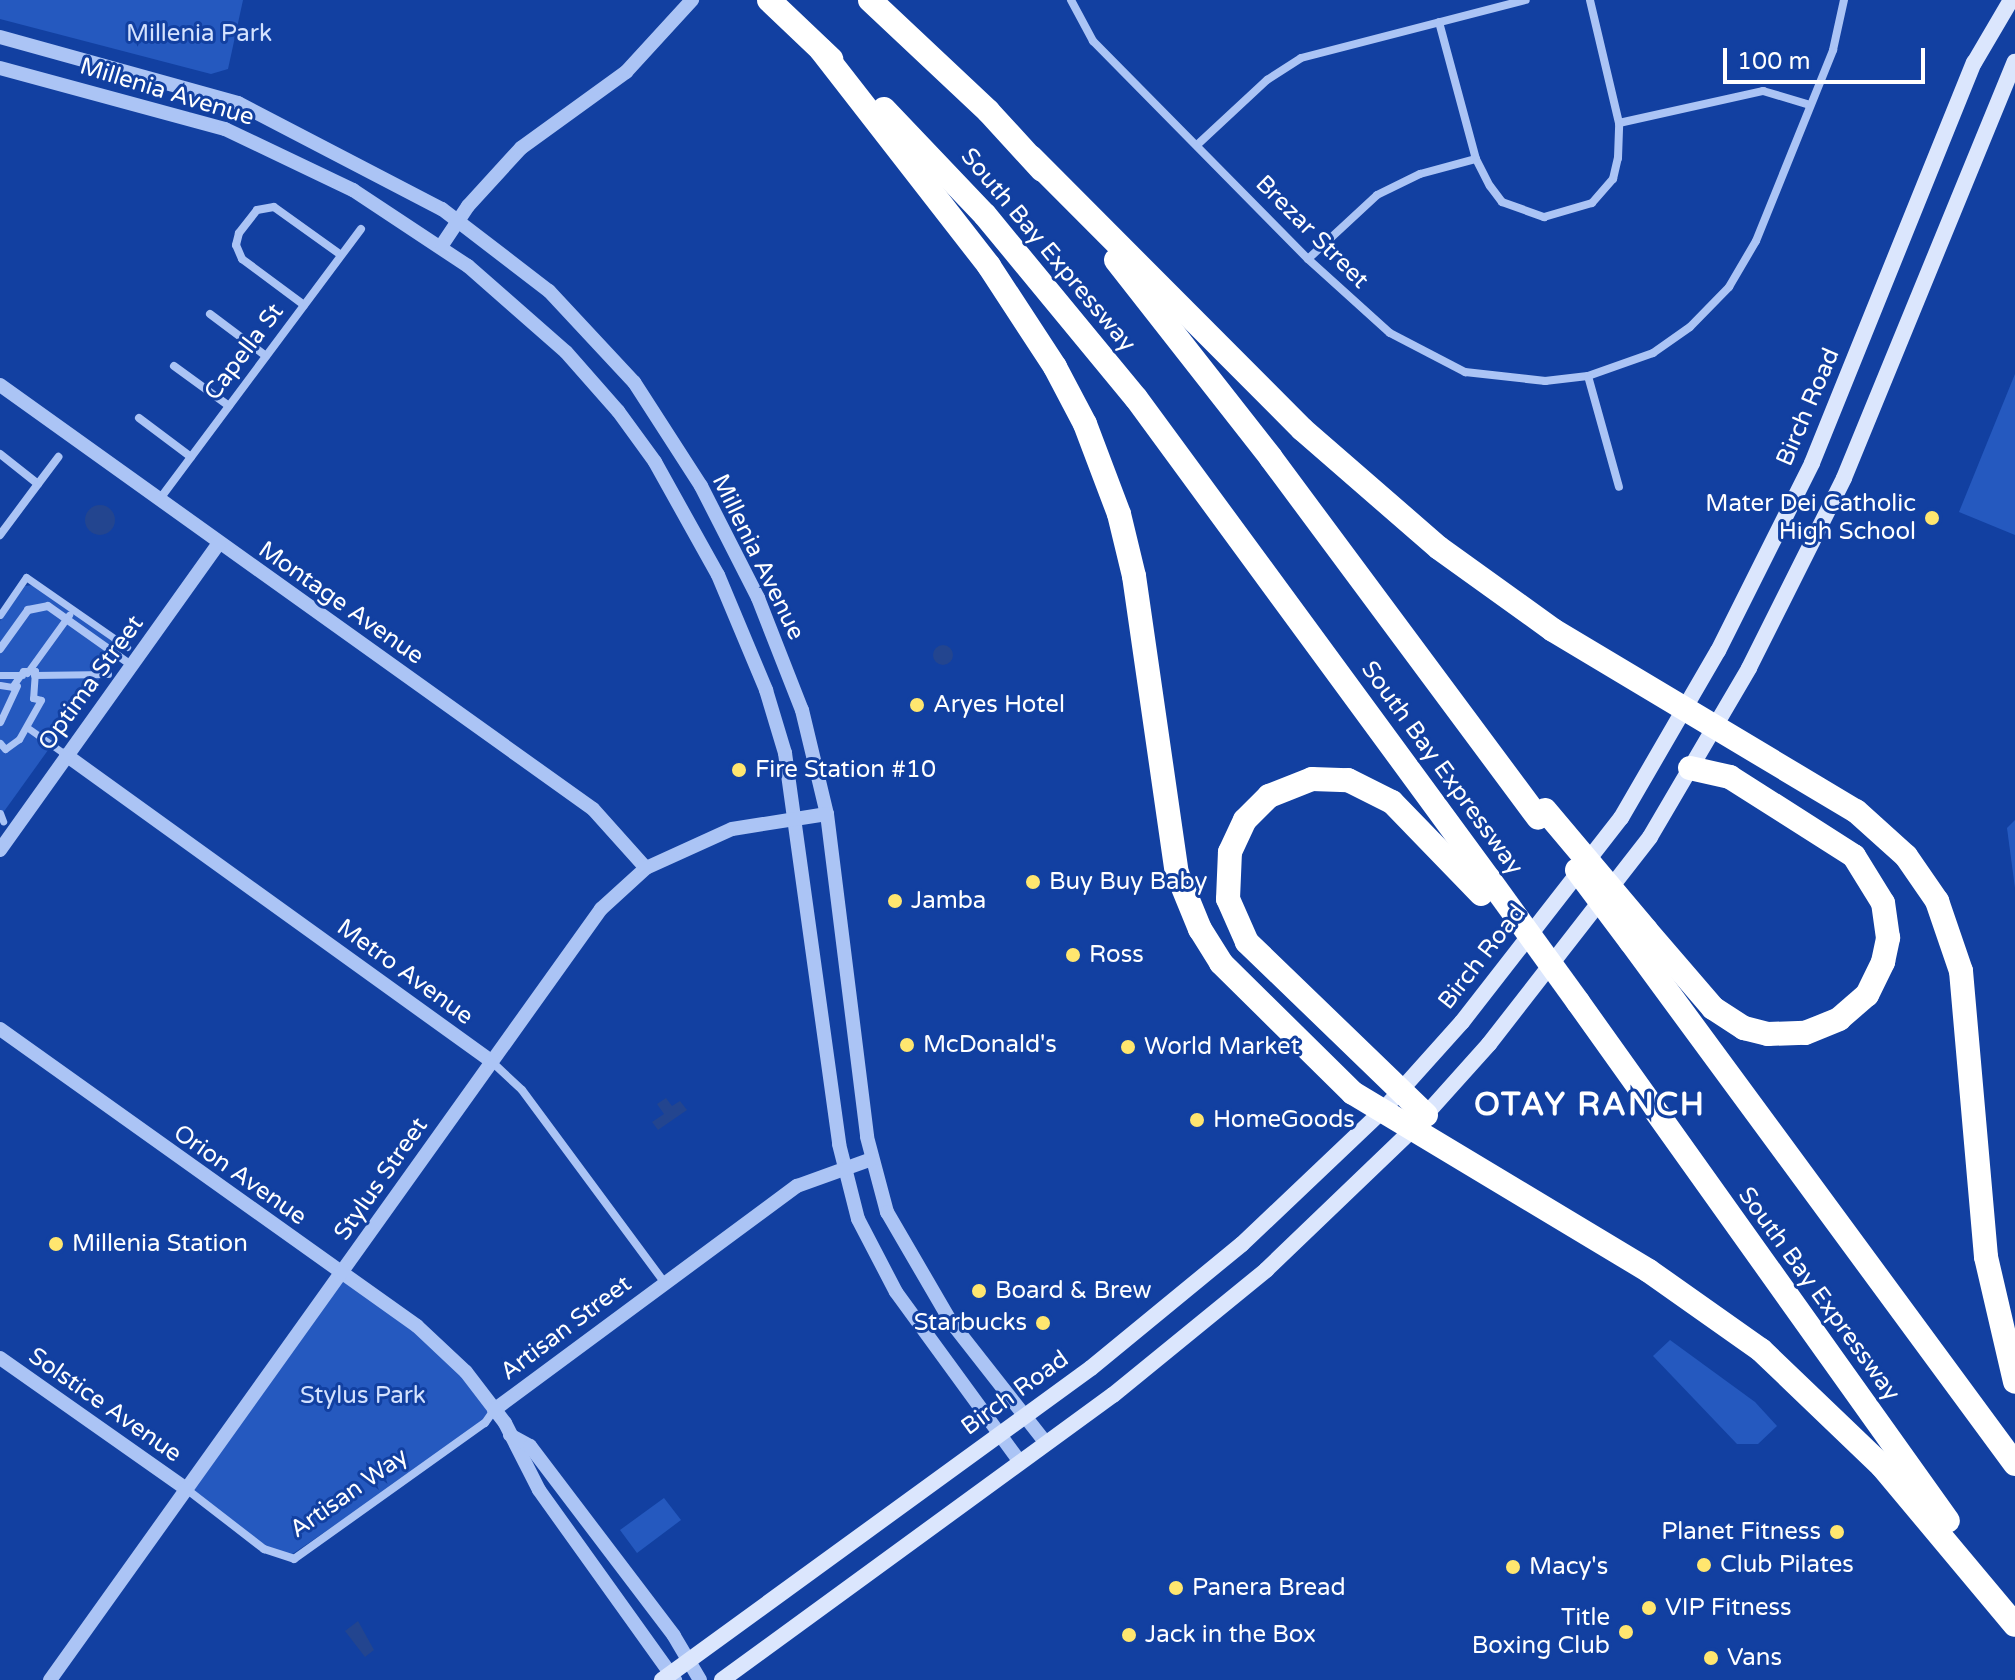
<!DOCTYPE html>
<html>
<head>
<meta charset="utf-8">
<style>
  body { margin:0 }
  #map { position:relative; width:2015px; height:1680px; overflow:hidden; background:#1240a1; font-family:"Varela Round",sans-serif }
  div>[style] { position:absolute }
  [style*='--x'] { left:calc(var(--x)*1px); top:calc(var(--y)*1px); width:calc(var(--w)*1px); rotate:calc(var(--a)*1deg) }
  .green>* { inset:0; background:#2559bf }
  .water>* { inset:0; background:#23458f }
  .round { border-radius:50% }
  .pedestrian>* { height:7px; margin:-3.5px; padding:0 3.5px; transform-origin:3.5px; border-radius:3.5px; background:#abc4f5 }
  .minor>* { height:8px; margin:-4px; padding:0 4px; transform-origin:4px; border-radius:4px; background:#abc4f5 }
  .tertiary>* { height:14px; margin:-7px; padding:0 7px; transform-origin:7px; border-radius:7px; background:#abc4f5 }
  .secondary>* { height:16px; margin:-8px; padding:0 8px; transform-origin:8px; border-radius:8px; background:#dbe6fd }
  .motorway>* { height:24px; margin:-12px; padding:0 12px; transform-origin:12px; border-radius:12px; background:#fff }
  .motorway-bridge>* { height:24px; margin:-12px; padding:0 12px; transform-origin:12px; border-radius:12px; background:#fff }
  .dots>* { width:22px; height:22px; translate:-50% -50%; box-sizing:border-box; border:4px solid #1240a1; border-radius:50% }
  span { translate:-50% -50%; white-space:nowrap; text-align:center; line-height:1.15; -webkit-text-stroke:6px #1240a1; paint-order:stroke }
  .park-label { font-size:24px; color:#d4e2fe }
  .street-label { font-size:24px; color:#fff }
  .poi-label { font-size:24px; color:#fff }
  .right { translate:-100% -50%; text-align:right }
  .left { translate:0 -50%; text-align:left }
  .district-label { font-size:32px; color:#fff; font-weight:700; letter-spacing:2px }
  .scale { position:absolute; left:1723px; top:48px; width:202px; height:36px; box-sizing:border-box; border:4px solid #fff; border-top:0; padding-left:10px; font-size:24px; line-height:28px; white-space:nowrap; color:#fff; -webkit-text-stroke:6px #1240a1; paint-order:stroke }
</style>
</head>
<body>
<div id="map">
  <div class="green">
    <div style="clip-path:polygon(0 0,243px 0,228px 69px,211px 74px,0 19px)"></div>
    <div style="clip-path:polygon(2015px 374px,2015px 535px,1959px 512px)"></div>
    <div style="clip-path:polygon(33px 585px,122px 647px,0 817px,0 621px,25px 586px)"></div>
    <div style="clip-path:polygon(2015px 820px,2015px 888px,2007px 828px)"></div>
    <div style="clip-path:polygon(342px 1273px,424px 1331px,494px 1410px,485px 1423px,291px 1555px,277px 1555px,185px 1488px)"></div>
    <div style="clip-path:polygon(1670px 1340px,1755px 1402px,1777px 1426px,1758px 1444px,1737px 1444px,1653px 1356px)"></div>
    <div style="clip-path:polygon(664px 1498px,681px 1520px,637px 1553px,620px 1530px)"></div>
  </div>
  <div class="water">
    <div class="round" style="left:85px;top:505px;width:30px;height:30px"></div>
    <div class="round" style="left:933px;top:645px;width:20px;height:20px"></div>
    <div style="clip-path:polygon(666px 1098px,672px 1106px,680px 1101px,687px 1110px,658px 1130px,652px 1122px,664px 1114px,657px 1104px)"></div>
    <div style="clip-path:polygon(358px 1621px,374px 1650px,365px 1657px,345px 1631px)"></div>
  </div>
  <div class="pedestrian">
    <div style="--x:0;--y:615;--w:46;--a:-55.6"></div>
    <div style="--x:26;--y:577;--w:123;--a:34.7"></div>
    <div style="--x:27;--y:673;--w:72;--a:-54.1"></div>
    <div style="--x:0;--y:675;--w:22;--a:0"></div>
    <div style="--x:34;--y:675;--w:74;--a:-0.8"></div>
    <div style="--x:0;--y:685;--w:12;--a:9"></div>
    <div style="--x:12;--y:687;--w:19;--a:-55"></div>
    <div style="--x:23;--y:671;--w:12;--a:0"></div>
    <div style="--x:35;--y:671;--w:27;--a:94"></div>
    <div style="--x:33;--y:698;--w:8;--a:14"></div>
    <div style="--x:41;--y:700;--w:45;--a:119.4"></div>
    <div style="--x:19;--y:739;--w:17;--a:144"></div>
    <div style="--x:5;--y:749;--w:8;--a:-130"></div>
    <div style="--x:0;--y:722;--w:40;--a:-65"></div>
    <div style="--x:28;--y:728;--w:47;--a:35.4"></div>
    <div style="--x:0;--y:813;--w:9;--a:69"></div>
  </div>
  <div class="minor">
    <div style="--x:1071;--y:0;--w:47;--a:61.8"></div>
    <div style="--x:1093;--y:41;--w:306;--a:45.4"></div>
    <div style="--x:1308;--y:259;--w:110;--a:42.1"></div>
    <div style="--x:1390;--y:333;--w:85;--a:27.5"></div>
    <div style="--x:1465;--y:372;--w:81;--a:6.4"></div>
    <div style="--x:1545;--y:381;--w:43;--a:-6.6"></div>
    <div style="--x:1588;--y:376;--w:69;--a:-19.5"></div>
    <div style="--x:1653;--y:353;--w:45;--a:-35.1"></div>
    <div style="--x:1690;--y:327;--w:56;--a:-45.7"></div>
    <div style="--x:1729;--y:287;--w:53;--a:-59.6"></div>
    <div style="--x:1756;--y:241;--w:206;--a:-68"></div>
    <div style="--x:1833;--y:50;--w:51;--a:-77.6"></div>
    <div style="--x:1439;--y:22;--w:142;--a:74.9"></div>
    <div style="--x:1476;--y:159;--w:30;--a:63"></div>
    <div style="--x:1490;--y:186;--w:20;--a:53"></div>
    <div style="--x:1502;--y:202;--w:45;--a:19.7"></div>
    <div style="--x:1544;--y:217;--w:50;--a:-16.3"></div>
    <div style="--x:1592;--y:203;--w:32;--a:-49"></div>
    <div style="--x:1613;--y:179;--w:22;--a:-77"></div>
    <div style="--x:1618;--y:158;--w:35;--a:-88"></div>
    <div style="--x:1619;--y:123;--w:126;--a:-103.3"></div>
    <div style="--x:1619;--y:123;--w:148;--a:-12.5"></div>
    <div style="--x:1763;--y:91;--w:46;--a:16.5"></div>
    <div style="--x:1197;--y:145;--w:96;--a:-42.9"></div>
    <div style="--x:1267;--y:80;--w:40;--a:-32.9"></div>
    <div style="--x:1301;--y:58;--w:232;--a:-14.5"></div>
    <div style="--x:1308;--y:259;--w:94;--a:-42.8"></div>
    <div style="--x:1377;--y:195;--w:48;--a:-26"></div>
    <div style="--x:1420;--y:174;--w:58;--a:-15"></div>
    <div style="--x:304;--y:305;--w:77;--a:-143.4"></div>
    <div style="--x:242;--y:259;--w:15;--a:-113"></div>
    <div style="--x:236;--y:245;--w:12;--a:-76"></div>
    <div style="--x:239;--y:233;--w:29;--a:-52"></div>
    <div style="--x:257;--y:210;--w:17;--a:-10"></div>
    <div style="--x:274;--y:207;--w:82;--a:35.6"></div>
    <div style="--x:210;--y:314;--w:70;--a:36.9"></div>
    <div style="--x:174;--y:366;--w:68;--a:36"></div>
    <div style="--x:1588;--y:376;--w:115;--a:74.4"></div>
    <div style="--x:139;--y:418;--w:65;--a:36.9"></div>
    <div style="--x:0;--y:454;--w:48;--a:38.3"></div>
    <div style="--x:38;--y:484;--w:64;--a:126.7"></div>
    <div style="--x:38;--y:484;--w:34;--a:-53"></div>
    <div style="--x:159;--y:500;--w:338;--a:-53.3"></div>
    <div style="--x:0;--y:649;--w:48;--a:-54.3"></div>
    <div style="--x:28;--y:610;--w:20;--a:-11"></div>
    <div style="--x:48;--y:606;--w:102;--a:35.4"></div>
    <div style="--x:491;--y:1061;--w:42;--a:43.1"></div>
    <div style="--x:522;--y:1090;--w:239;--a:53.5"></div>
    <div style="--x:185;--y:1488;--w:100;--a:37.7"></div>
    <div style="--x:264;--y:1549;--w:32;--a:18"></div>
    <div style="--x:294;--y:1559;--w:234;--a:-35.5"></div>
    <div style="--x:485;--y:1423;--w:16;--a:-55"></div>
  </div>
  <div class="tertiary">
    <div style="--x:0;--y:37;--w:247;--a:15.5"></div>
    <div style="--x:238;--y:103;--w:230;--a:27.5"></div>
    <div style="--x:442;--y:209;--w:135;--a:37.5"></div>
    <div style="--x:549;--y:291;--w:125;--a:47"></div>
    <div style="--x:634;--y:382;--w:124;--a:57.2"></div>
    <div style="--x:701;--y:486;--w:126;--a:63"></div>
    <div style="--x:758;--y:598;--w:120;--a:68.6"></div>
    <div style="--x:802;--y:710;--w:107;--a:76.5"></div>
    <div style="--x:827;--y:814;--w:325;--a:82.9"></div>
    <div style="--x:867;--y:1137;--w:78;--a:75.1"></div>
    <div style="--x:887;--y:1212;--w:127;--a:59.8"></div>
    <div style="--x:951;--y:1322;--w:154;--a:51.9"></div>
    <div style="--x:0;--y:68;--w:233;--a:15.2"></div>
    <div style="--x:225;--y:129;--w:142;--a:25.5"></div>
    <div style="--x:353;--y:190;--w:138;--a:33.5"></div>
    <div style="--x:468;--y:266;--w:130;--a:41.3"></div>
    <div style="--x:566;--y:352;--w:79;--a:48.6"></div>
    <div style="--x:618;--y:411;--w:63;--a:54"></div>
    <div style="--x:655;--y:462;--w:129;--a:60.9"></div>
    <div style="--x:718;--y:575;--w:125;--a:67.3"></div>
    <div style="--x:766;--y:690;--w:66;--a:73.2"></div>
    <div style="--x:785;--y:753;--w:395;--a:82.1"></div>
    <div style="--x:839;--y:1144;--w:77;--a:75.8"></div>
    <div style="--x:858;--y:1219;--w:82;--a:62.5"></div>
    <div style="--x:896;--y:1292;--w:210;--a:53.9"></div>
    <div style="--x:442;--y:245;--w:47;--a:-56.3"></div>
    <div style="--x:468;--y:206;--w:79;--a:-47.6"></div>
    <div style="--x:521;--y:148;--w:130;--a:-35.9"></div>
    <div style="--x:626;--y:72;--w:98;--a:-47.5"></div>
    <div style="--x:0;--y:385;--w:729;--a:35.57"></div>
    <div style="--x:593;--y:809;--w:79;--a:48.1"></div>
    <div style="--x:66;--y:755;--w:524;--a:35.75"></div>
    <div style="--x:0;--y:850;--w:377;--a:-54.5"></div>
    <div style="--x:0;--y:1029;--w:512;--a:35.46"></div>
    <div style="--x:417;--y:1326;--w:67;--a:43.2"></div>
    <div style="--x:466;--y:1372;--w:64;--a:52.6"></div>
    <div style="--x:505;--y:1423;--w:75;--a:63.1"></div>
    <div style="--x:539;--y:1490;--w:234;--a:54.4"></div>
    <div style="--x:0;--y:1358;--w:226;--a:35.1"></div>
    <div style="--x:494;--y:1410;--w:377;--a:-36.5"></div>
    <div style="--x:797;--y:1186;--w:80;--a:-19.8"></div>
    <div style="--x:510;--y:1435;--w:23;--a:29"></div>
    <div style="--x:530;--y:1446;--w:238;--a:52.8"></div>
    <div style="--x:674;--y:1636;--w:51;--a:59.4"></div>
    <div style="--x:50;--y:1680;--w:948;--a:-54.45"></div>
    <div style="--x:601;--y:909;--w:61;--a:-42.3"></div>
    <div style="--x:646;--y:868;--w:94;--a:-24.4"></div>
    <div style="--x:732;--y:829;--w:96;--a:-9"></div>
  </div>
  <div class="secondary">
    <div style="--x:662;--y:1680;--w:530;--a:-36.03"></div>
    <div style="--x:1091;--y:1368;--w:195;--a:-39.4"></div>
    <div style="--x:1242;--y:1244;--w:195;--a:-43.5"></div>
    <div style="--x:1383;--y:1110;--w:118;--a:-48.1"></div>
    <div style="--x:1462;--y:1022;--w:259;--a:-52.1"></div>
    <div style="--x:1621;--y:818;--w:193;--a:-59.9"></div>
    <div style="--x:1718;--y:651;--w:210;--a:-63.4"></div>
    <div style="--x:1812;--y:463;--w:432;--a:-68"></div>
    <div style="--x:1974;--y:63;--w:73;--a:-59.6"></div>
    <div style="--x:722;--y:1680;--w:484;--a:-36.1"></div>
    <div style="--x:1113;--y:1395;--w:198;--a:-39.2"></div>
    <div style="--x:1266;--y:1270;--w:201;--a:-43.8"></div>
    <div style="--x:1411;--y:1131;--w:117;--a:-48.1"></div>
    <div style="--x:1489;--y:1044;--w:262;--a:-52.1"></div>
    <div style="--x:1650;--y:837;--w:196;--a:-59.6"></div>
    <div style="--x:1749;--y:668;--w:212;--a:-63.4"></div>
    <div style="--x:1844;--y:478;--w:450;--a:-67.7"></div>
  </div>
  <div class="motorway">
    <div style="--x:769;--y:0;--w:86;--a:43.6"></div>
    <div style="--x:870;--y:0;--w:162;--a:43.2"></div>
    <div style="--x:988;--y:111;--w:80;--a:47.5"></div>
    <div style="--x:821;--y:50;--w:274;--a:52.1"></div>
    <div style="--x:989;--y:266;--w:121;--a:56.8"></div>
    <div style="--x:1055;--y:367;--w:64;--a:62.2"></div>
    <div style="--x:1085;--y:424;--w:96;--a:69.3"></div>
    <div style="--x:1119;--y:514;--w:64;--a:76.4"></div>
    <div style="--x:1134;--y:576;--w:300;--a:81.8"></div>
    <div style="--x:1177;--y:873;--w:61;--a:67.7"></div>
    <div style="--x:1200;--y:929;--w:40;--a:58"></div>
    <div style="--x:1221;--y:963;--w:185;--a:44.6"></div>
    <div style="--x:1353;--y:1093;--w:345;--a:31"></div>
    <div style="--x:1649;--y:1271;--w:137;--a:35.2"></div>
    <div style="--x:1761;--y:1350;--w:168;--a:43.8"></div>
    <div style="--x:1882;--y:1466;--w:207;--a:50.1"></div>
    <div style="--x:884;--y:109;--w:146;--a:46.4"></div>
    <div style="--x:985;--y:215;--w:237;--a:50.5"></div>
    <div style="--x:1136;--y:398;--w:597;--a:53.73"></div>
    <div style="--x:1031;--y:157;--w:384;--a:45.1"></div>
    <div style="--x:1302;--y:429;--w:181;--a:41"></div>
    <div style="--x:1439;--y:548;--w:140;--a:35.7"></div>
    <div style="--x:1553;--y:630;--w:353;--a:30.9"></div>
    <div style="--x:1856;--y:811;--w:67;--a:42"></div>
    <div style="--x:1906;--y:856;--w:55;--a:55.4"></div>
    <div style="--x:1937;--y:901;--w:74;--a:71.1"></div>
    <div style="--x:1961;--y:971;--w:287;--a:85"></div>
    <div style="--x:1986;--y:1257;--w:128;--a:76.9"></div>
    <div style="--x:1116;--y:260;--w:251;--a:51.9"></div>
    <div style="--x:1271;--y:458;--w:448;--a:53.4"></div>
    <div style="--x:1646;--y:930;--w:103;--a:49.3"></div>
    <div style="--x:1713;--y:1008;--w:37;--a:33"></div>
    <div style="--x:1744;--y:1028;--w:25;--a:14"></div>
    <div style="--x:1768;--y:1034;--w:37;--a:-2"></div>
    <div style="--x:1805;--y:1033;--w:37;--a:-22"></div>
    <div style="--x:1839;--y:1019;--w:37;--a:-41"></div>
    <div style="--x:1867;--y:995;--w:37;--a:-64"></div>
    <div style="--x:1883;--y:962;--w:25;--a:-78"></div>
    <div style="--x:1888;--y:938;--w:35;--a:-98"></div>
    <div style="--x:1883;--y:903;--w:55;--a:-121.7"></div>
    <div style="--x:1854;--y:856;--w:147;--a:-147.5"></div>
    <div style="--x:1730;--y:777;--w:41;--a:-167.3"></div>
    <div style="--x:1631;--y:942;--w:648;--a:53.66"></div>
    <div style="--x:1578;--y:1002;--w:637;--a:54.51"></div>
    <div style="--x:1426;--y:1115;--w:249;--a:-136"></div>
    <div style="--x:1247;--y:942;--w:47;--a:-113.8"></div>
    <div style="--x:1228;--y:899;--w:47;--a:-87.6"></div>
    <div style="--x:1230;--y:852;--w:35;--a:-65"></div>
    <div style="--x:1245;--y:820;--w:34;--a:-45"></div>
    <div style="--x:1269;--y:796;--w:46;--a:-21.6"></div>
    <div style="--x:1312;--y:779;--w:36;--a:2"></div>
    <div style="--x:1348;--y:780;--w:49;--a:26.6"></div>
    <div style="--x:1392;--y:802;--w:128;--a:45.9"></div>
  </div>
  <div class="motorway-bridge">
    <div style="--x:1545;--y:810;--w:157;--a:49.9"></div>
    <div style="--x:1577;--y:870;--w:90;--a:53.1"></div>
    <div style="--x:1489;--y:879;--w:152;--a:54.1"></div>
  </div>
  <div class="dots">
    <div style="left:1932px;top:518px;background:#ffe66f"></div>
    <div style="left:917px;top:705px;background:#ffe66f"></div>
    <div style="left:739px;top:770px;background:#ffe66f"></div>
    <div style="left:1033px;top:882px;background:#ffe66f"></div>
    <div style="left:895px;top:901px;background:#ffe66f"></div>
    <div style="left:1073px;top:955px;background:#ffe66f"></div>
    <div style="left:907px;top:1045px;background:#ffe66f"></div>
    <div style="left:1128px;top:1047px;background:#ffe66f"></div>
    <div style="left:1197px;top:1120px;background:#ffe66f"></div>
    <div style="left:56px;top:1244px;background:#ffe66f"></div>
    <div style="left:979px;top:1291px;background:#ffe66f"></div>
    <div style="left:1043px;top:1323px;background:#ffe66f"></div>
    <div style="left:1837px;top:1532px;background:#ffe66f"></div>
    <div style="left:1704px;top:1565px;background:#ffe66f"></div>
    <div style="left:1513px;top:1567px;background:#ffe66f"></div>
    <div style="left:1176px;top:1588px;background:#ffe66f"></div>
    <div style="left:1649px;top:1608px;background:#ffe66f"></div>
    <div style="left:1626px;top:1632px;background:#ffe66f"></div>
    <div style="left:1129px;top:1635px;background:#ffe66f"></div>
    <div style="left:1711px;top:1658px;background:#ffe66f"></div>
  </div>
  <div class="park-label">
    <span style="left:199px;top:34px">Millenia Park</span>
    <span style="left:363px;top:1396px">Stylus Park</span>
  </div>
  <div class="street-label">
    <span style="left:167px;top:92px;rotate:17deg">Millenia Avenue</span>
    <span style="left:1312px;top:232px;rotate:45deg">Brezar Street</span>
    <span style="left:1048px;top:250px;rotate:50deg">South Bay Expressway</span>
    <span style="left:244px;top:352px;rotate:-53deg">Capella St</span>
    <span style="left:1808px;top:407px;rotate:-67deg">Birch Road</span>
    <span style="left:758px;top:557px;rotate:64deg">Millenia Avenue</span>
    <span style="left:341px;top:603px;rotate:35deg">Montage Avenue</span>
    <span style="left:91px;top:683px;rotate:-54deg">Optima Street</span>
    <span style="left:1442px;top:768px;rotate:54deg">South Bay Expressway</span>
    <span style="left:1482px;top:957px;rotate:-52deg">Birch Road</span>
    <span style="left:405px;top:972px;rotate:36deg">Metro Avenue</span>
    <span style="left:240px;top:1175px;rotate:35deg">Orion Avenue</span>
    <span style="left:381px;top:1179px;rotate:-55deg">Stylus Street</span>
    <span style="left:1819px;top:1294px;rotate:54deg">South Bay Expressway</span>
    <span style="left:566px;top:1328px;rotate:-37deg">Artisan Street</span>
    <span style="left:1015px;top:1393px;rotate:-36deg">Birch Road</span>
    <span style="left:105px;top:1405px;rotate:35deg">Solstice Avenue</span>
    <span style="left:349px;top:1493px;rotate:-35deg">Artisan Way</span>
  </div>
  <div class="poi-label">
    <span class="right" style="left:1916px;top:518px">Mater Dei Catholic<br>High School</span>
    <span class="left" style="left:933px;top:705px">Aryes Hotel</span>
    <span class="left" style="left:755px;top:770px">Fire Station #10</span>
    <span class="left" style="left:1049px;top:882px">Buy Buy Baby</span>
    <span class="left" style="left:911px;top:901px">Jamba</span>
    <span class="left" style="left:1089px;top:955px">Ross</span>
    <span class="left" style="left:923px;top:1045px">McDonald's</span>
    <span class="left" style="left:1144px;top:1047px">World Market</span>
    <span class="left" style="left:1213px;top:1120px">HomeGoods</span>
    <span class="left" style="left:72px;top:1244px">Millenia Station</span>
    <span class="left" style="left:995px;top:1291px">Board &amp; Brew</span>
    <span class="right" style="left:1027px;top:1323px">Starbucks</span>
    <span class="right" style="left:1821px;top:1532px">Planet Fitness</span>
    <span class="left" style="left:1720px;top:1565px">Club Pilates</span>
    <span class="left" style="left:1529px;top:1567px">Macy's</span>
    <span class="left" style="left:1192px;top:1588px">Panera Bread</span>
    <span class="left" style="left:1665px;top:1608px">VIP Fitness</span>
    <span class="right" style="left:1610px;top:1632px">Title<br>Boxing Club</span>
    <span class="left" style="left:1145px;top:1635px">Jack in the Box</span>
    <span class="left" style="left:1727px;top:1658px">Vans</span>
  </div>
  <div class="district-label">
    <span style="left:1590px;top:1105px">OTAY RANCH</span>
  </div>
  <div class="scale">100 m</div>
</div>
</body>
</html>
